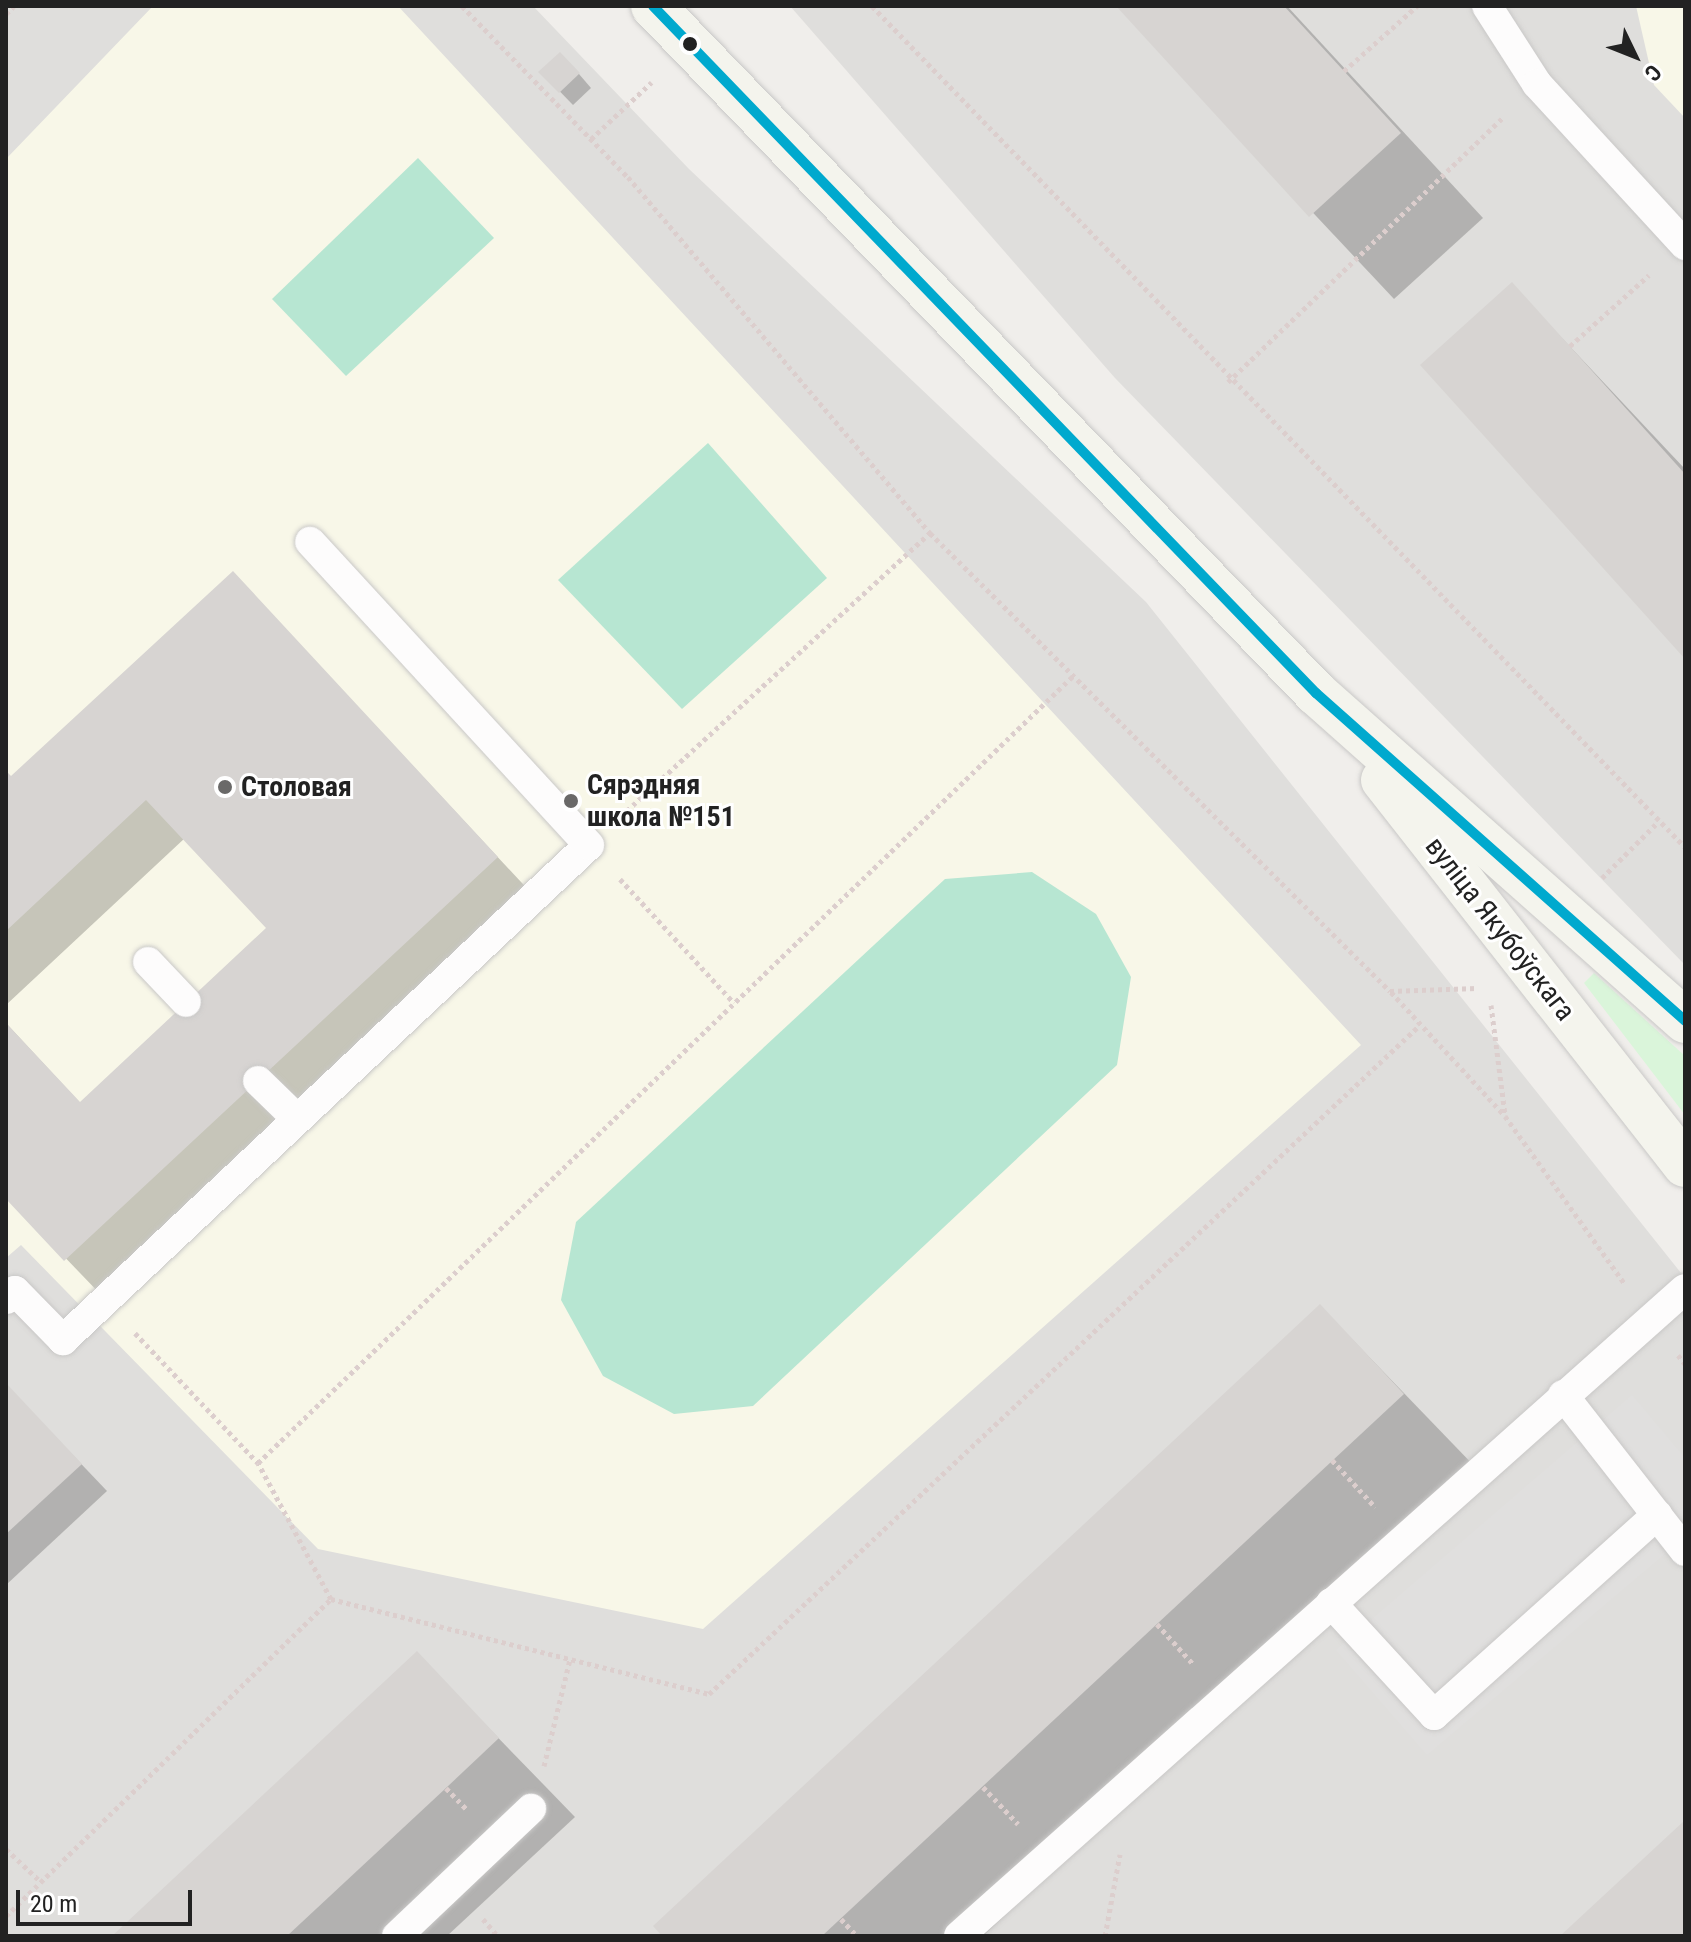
<!DOCTYPE html>
<html>
<head>
<meta charset="utf-8">
<style>
  body { margin:0 }
  #map { position:relative; width:1691px; height:1942px; overflow:hidden; background:#f0eeeb; font-family:"Roboto Condensed",sans-serif }
  div>[style] { position:absolute }
  [style*='--x'] { left:calc(var(--x)*1px); top:calc(var(--y)*1px); width:calc(var(--w)*1px); rotate:calc(var(--a)*1deg) }
  .residential>* { inset:0; background:#dfdedc }
  .education>* { inset:0; background:#f8f7e8 }
  .park>* { inset:0; background:#daf5da }
  .pitch>* { inset:0; background:#b7e6d2 }
  .parking>* { inset:0; background:#e0dfde }
  .shadow>* { inset:0; background:#0003 }
  .building>* { inset:0; background:#d7d4d2 }
  .path>* { height:5px; margin-top:-2.5px; transform-origin:0; background:repeating-linear-gradient(90deg,#dccecd 0 4px,transparent 0 8px) }
  .roads { filter:drop-shadow(0 0 2px #c9c8c7) drop-shadow(0 0 2px #c9c8c7) }
  .lane>* { height:30px; margin:-15px; padding:0 15px; transform-origin:15px; border-radius:15px; background:#fdfcfc }
  .secondary>* { height:44px; margin:-22px; padding:0 22px; transform-origin:22px; border-radius:22px; background:#f4f4ed }
  .bus-1>* { height:10px; margin:-5px; padding:0 5px; transform-origin:5px; border-radius:5px; background:#00a9ce }
  .dots>* { width:22px; height:22px; translate:-50% -50%; box-sizing:border-box; border:4px solid #fff; border-radius:50% }
  span { translate:-50% -50%; white-space:nowrap; text-align:center; line-height:1.15; -webkit-text-stroke:6px #fff; paint-order:stroke }
  .poi-label { font-size:28px; color:#222; font-weight:700 }
  .left { translate:0 -50%; text-align:left }
  .street-label { font-size:28px; color:#222 }
  .frame { position:absolute; inset:0; border:8px solid #222; pointer-events:none }
  .north { position:absolute; left:1595px; top:16px; width:80px; height:80px; -webkit-text-stroke:6px #fff; paint-order:stroke; rotate:133deg; font-size:22px; font-weight:700; line-height:32px; text-align:center; color:#222 }
  .north::after { content:''; display:block; margin:auto; width:28px; height:36px; background:#222; clip-path:polygon(50% 0,100% 100%,50% 72%,0 100%) }
  .scale { position:absolute; left:16px; top:1890px; width:176px; height:36px; box-sizing:border-box; border:4px solid #222; border-top:0; padding-left:10px; font-size:24px; line-height:28px; white-space:nowrap; color:#222; -webkit-text-stroke:6px #fff; paint-order:stroke }
</style>
</head>
<body>
<div id="map">
  <div class="residential">
    <div style="clip-path:polygon(6px 6px,533px 6px,689px 169px,1146px 602px,1685px 1278px,1685px 1936px,6px 1936px)"></div>
    <div style="clip-path:polygon(790px 6px,1685px 6px,1685px 965px,1115px 378px)"></div>
  </div>
  <div class="education">
    <div style="clip-path:polygon(153px 6px,398px 6px,1361px 1045px,703px 1629px,318px 1549px,21px 1245px,6px 1258px,6px 159px)"></div>
    <div style="clip-path:polygon(1636px 6px,1685px 6px,1685px 118px,1654px 85px)"></div>
  </div>
  <div class="park">
    <div style="clip-path:polygon(1594px 973px,1685px 1056px,1685px 1115px,1584px 983px)"></div>
  </div>
  <div class="pitch">
    <div style="clip-path:polygon(418px 158px,494px 238px,346px 376px,272px 299px)"></div>
    <div style="clip-path:polygon(708px 443px,827px 578px,682px 709px,558px 580px)"></div>
    <div style="clip-path:polygon(1032px 872px,1096px 914px,1131px 977px,1117px 1065px,753px 1406px,674px 1414px,603px 1376px,561px 1300px,576px 1222px,945px 879px)"></div>
  </div>
  <div class="parking">
    <div style="clip-path:polygon(1632px 1395px,1685px 1458px,1685px 1537px,1427px 1755px,1336px 1650px)"></div>
  </div>
  <div class="shadow">
    <div style="clip-path:polygon(1119px 6px,1287px 6px,1483px 218px,1394px 299px)"></div>
    <div style="clip-path:polygon(573px 67px,591px 88px,573px 105px,541px 72px)"></div>
    <div style="clip-path:polygon(1512px 285px,1685px 469px,1685px 656px)"></div>
    <div style="clip-path:polygon(233px 573px,535px 897px,104px 1298px,6px 1196px,6px 1023px,81px 1104px,269px 928px,185px 838px,6px 1005px,6px 771px,12px 778px)"></div>
    <div style="clip-path:polygon(1320px 1306px,1480px 1472px,983px 1936px,665px 1936px)"></div>
    <div style="clip-path:polygon(6px 1385px,107px 1491px,6px 1585px)"></div>
    <div style="clip-path:polygon(417px 1654px,575px 1817px,447px 1936px,115px 1936px)"></div>
  </div>
  <div class="building">
    <div style="clip-path:polygon(1116px 6px,1284px 6px,1401px 133px,1309px 217px)"></div>
    <div style="clip-path:polygon(560px 52px,580px 73px,559px 93px,538px 72px)"></div>
    <div style="clip-path:polygon(1512px 282px,1685px 474px,1685px 659px,1420px 365px)"></div>
    <div style="clip-path:polygon(233px 571px,498px 857px,64px 1261px,6px 1199px,6px 1023px,80px 1102px,266px 928px,146px 800px,6px 931px,6px 771px,11px 776px)"></div>
    <div style="clip-path:polygon(1320px 1304px,1404px 1394px,822px 1936px,662px 1936px,653px 1926px)"></div>
    <div style="clip-path:polygon(6px 1383px,82px 1464px,6px 1534px)"></div>
    <div style="clip-path:polygon(417px 1651px,499px 1738px,446px 1788px,287px 1936px,112px 1936px)"></div>
    <div style="clip-path:polygon(1685px 1820px,1685px 1936px,1560px 1936px)"></div>
  </div>
  <div class="path">
    <div style="--x:462;--y:6;--w:238;--a:45.9"></div>
    <div style="--x:628;--y:177;--w:467;--a:49.7"></div>
    <div style="--x:930;--y:533;--w:649;--a:44.88"></div>
    <div style="--x:1390;--y:991;--w:87;--a:-2"></div>
    <div style="--x:872;--y:6;--w:1170;--a:45.97"></div>
    <div style="--x:6;--y:14;--w:11;--a:-45"></div>
    <div style="--x:1344;--y:71;--w:98;--a:-41.7"></div>
    <div style="--x:591;--y:139;--w:83;--a:-43.1"></div>
    <div style="--x:1570;--y:346;--w:106;--a:-41.9"></div>
    <div style="--x:1228;--y:382;--w:383;--a:-43.9"></div>
    <div style="--x:1684;--y:474;--w:1;--a:-45"></div>
    <div style="--x:621;--y:816;--w:419;--a:-42.5"></div>
    <div style="--x:1602;--y:878;--w:79;--a:-45"></div>
    <div style="--x:620;--y:879;--w:168;--a:47.4"></div>
    <div style="--x:1391;--y:992;--w:168;--a:47.4"></div>
    <div style="--x:1505;--y:1116;--w:205;--a:54.5"></div>
    <div style="--x:1491;--y:1005;--w:110;--a:82.7"></div>
    <div style="--x:135;--y:1333;--w:179;--a:46.6"></div>
    <div style="--x:1678;--y:1355;--w:11;--a:52"></div>
    <div style="--x:1332;--y:1460;--w:64;--a:47.5"></div>
    <div style="--x:331;--y:1599;--w:154;--a:-118.2"></div>
    <div style="--x:258;--y:1463;--w:1133;--a:-44"></div>
    <div style="--x:1157;--y:1624;--w:55;--a:47.9"></div>
    <div style="--x:544;--y:1766;--w:110;--a:-76.3"></div>
    <div style="--x:983;--y:1787;--w:51;--a:46.6"></div>
    <div style="--x:446;--y:1788;--w:30;--a:46"></div>
    <div style="--x:6;--y:1849;--w:48;--a:43.3"></div>
    <div style="--x:6;--y:1916;--w:454;--a:-44.3"></div>
    <div style="--x:331;--y:1599;--w:390;--a:14.1"></div>
    <div style="--x:709;--y:1694;--w:976;--a:-43.26"></div>
    <div style="--x:483;--y:1919;--w:23;--a:49"></div>
    <div style="--x:841;--y:1919;--w:23;--a:47"></div>
    <div style="--x:1105;--y:1936;--w:83;--a:-79.6"></div>
  </div>
  <div class="roads">
    <div class="lane">
      <div style="--x:1487;--y:6;--w:93;--a:57.3"></div>
      <div style="--x:1537;--y:84;--w:219;--a:47.4"></div>
      <div style="--x:148;--y:962;--w:55;--a:46.5"></div>
      <div style="--x:258;--y:1081;--w:50;--a:44.2"></div>
      <div style="--x:6;--y:1299;--w:12;--a:-42"></div>
      <div style="--x:15;--y:1291;--w:69;--a:45.6"></div>
      <div style="--x:63;--y:1340;--w:722;--a:-43.26"></div>
      <div style="--x:589;--y:845;--w:412;--a:-132.6"></div>
      <div style="--x:1563;--y:1395;--w:198;--a:52"></div>
      <div style="--x:1331;--y:1603;--w:152;--a:47.4"></div>
      <div style="--x:1434;--y:1715;--w:300;--a:-41.9"></div>
      <div style="--x:397;--y:1936;--w:185;--a:-43.5"></div>
      <div style="--x:959;--y:1936;--w:972;--a:-41.71"></div>
    </div>
    <div class="secondary">
      <div style="--x:653;--y:6;--w:955;--a:46.02"></div>
      <div style="--x:1316;--y:693;--w:494;--a:41.6"></div>
      <div style="--x:1383;--y:780;--w:489;--a:51.9"></div>
    </div>
  </div>
  <div class="bus-1">
    <div style="--x:653;--y:6;--w:955;--a:46.02"></div>
    <div style="--x:1316;--y:693;--w:494;--a:41.6"></div>
  </div>
  <div class="dots">
    <div style="left:690px;top:44px;background:#222"></div>
    <div style="left:225px;top:787px;background:#6a6968"></div>
    <div style="left:571px;top:801px;background:#6a6968"></div>
  </div>
  <div class="poi-label">
    <span class="left" style="left:587px;top:801px">Сярэдняя<br>школа №151</span>
    <span class="left" style="left:241px;top:787px">Столовая</span>
  </div>
  <div class="street-label">
    <span style="left:1500px;top:929px;rotate:52deg">вуліца Якубоўскага</span>
  </div>
  <div class="frame"></div>
  <div class="north">С</div>
  <div class="scale">20 m</div>
</div>
</body>
</html>
